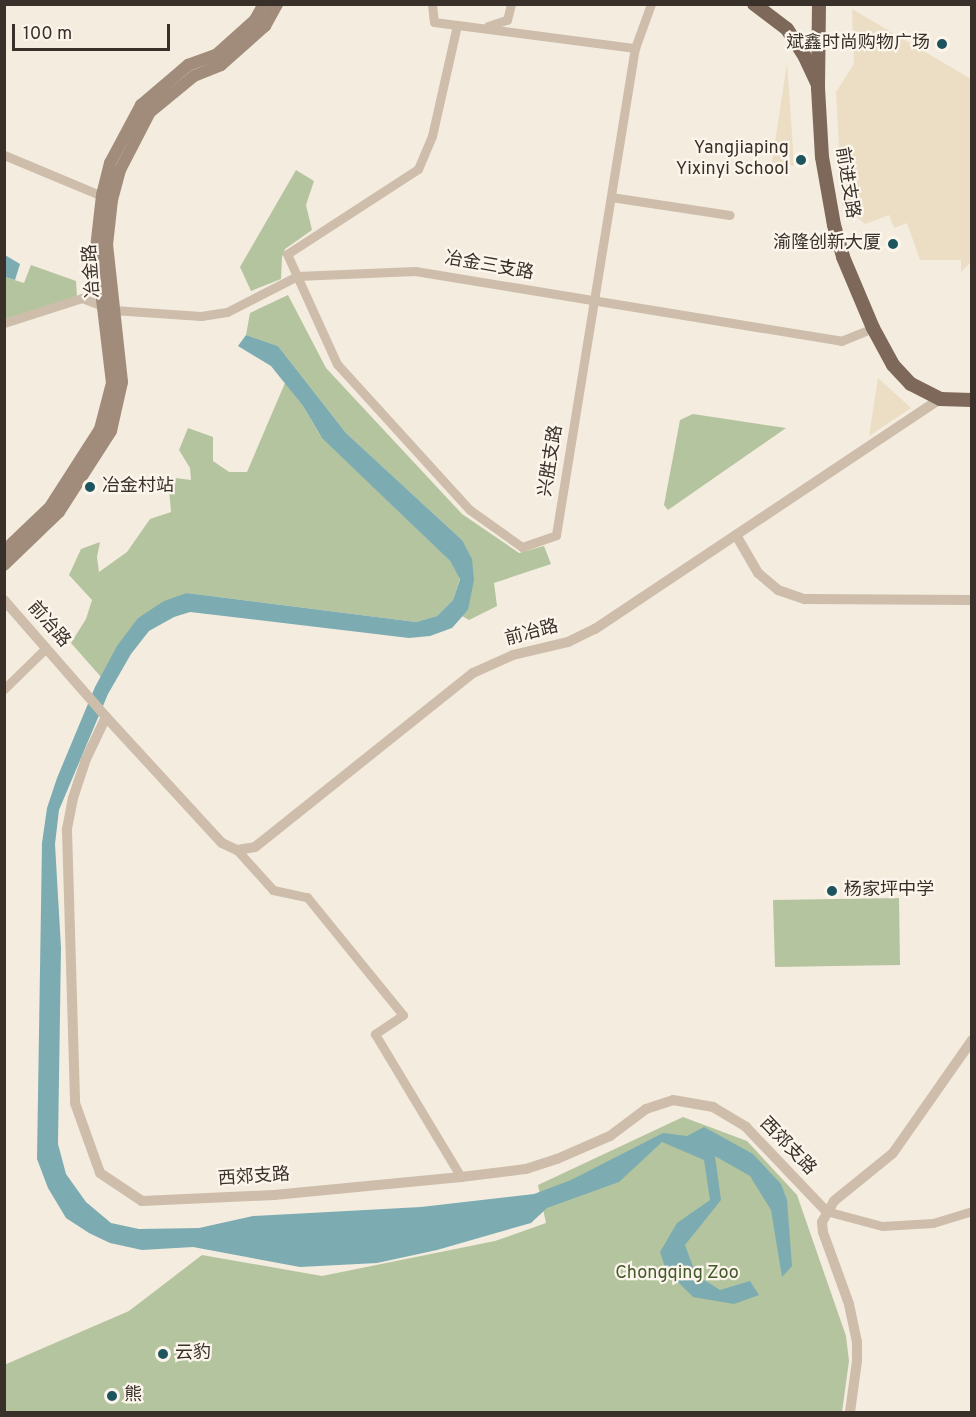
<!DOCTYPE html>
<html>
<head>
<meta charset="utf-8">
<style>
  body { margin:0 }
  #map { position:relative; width:976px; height:1417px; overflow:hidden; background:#f4ecdf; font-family:Overpass,"Noto Sans SC",sans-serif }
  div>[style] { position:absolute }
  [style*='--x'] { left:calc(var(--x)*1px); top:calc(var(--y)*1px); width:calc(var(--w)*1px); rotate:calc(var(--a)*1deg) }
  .green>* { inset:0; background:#b4c49e }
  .plaza>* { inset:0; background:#ecdec5 }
  .water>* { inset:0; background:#7cacb2 }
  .minor>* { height:9px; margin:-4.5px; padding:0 4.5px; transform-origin:4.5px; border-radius:4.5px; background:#cdbdaa }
  .tertiary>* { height:10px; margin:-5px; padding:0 5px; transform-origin:5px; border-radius:5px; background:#cdbdaa }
  .secondary>* { height:12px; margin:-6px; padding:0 6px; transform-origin:6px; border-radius:6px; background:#a18c7b }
  .primary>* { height:14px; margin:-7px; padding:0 7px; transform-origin:7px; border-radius:7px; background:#7d685a }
  .dots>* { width:16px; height:16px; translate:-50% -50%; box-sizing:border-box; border:3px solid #fbf5ec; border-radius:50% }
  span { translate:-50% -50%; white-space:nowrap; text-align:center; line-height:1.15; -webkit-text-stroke:4.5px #fbf5ec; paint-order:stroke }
  .poi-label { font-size:18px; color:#3a302a }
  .right { translate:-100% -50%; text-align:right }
  .left { translate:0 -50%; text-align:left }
  .street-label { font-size:18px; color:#3a302a }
  .park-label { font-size:18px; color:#455a2c }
  .frame { position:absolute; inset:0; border:6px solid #3a302a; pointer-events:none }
  .scale { position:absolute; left:12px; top:24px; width:158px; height:27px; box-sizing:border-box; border:3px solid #3a302a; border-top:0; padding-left:8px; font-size:18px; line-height:21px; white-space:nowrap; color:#3a302a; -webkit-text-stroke:4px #fbf5ec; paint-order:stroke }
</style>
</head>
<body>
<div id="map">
  <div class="green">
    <div style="clip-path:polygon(296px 170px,314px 181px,306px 205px,312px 230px,285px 249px,282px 257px,281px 279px,251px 291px,240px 267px)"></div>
    <div style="clip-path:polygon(31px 265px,76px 281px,77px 297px,5px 319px,5px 277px,24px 283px)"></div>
    <div style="clip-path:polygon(288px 295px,326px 368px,462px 514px,519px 553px,544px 546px,551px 564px,494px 583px,497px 606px,469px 620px,462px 616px,468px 610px,462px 540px,346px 433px,278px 346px,246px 335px,250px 313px)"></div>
    <div style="clip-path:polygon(285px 383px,303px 406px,320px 435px,450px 561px,460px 578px,453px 600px,437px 616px,416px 622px,187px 593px,138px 618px,101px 677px,71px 643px,86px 619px,92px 600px,69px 575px,81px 549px,100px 542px,97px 557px,99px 572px,127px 552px,150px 519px,171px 512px,168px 477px,191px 480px,190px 468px,179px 450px,188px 428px,213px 437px,213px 461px,229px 472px,247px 472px)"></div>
    <div style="clip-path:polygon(693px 414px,786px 428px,668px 510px,664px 505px,680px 420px)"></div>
    <div style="clip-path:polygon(899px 898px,900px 965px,775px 967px,773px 900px)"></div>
    <div style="clip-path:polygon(683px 1117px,747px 1141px,797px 1195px,846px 1336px,849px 1361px,842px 1412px,5px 1412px,4px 1365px,129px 1311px,202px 1255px,322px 1276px,495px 1241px,546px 1223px,538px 1185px)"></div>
  </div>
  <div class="plaza">
    <div style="clip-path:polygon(852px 9px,971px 79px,971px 262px,961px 272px,961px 260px,920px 260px,907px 223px,894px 228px,889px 215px,865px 224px,842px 205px,836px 92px,854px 64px)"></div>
    <div style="clip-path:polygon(787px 63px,790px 103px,794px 166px,772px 162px)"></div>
    <div style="clip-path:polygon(878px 378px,911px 408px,869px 436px)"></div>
  </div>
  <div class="water">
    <div style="clip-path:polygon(5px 255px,20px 264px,15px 280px,5px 277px)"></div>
    <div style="clip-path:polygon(246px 335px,278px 346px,346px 433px,462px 540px,472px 559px,474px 580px,468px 610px,452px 628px,430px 636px,409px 638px,190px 612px,174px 617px,149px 631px,131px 654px,108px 694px,59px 810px,55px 844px,61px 948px,58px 1144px,66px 1174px,86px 1202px,111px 1223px,139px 1229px,199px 1228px,253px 1216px,421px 1207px,534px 1194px,571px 1180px,663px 1133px,687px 1136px,704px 1127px,753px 1154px,781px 1184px,787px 1200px,792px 1266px,782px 1277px,771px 1210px,750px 1176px,715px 1156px,721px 1200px,685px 1245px,696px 1275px,720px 1290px,750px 1281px,759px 1295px,734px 1304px,693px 1297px,666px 1270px,660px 1252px,677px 1223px,710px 1200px,704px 1160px,662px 1142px,619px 1182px,547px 1208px,531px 1223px,437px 1250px,377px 1263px,300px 1267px,193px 1247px,142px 1250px,110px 1243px,89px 1233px,66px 1218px,48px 1188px,37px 1159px,42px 843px,47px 808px,57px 778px,95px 687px,117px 646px,138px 618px,164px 601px,187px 593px,416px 622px,437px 616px,453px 600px,460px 579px,450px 561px,322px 438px,303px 406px,271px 366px,238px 346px)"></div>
  </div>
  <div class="minor">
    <div style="--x:432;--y:4;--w:18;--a:84"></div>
    <div style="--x:434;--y:22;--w:203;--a:7.4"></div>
    <div style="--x:457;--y:25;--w:114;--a:102.7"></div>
    <div style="--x:432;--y:136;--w:36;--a:113"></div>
    <div style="--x:418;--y:169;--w:156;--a:147"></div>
    <div style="--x:287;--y:254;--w:121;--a:65.6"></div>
    <div style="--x:337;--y:364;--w:197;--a:47.7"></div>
    <div style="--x:470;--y:510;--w:64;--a:35.4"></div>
    <div style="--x:522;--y:547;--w:36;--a:-19"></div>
    <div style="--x:556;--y:535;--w:493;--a:-80.8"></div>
    <div style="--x:635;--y:48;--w:47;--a:-70"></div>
    <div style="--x:488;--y:26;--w:20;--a:-18"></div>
    <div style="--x:507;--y:20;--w:16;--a:-76"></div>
    <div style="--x:4;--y:155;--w:112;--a:22.7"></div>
    <div style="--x:611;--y:197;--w:120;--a:8.6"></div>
    <div style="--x:4;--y:323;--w:82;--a:-17.8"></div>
    <div style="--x:82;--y:298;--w:33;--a:21"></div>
    <div style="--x:113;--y:310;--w:88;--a:3.9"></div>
    <div style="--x:201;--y:316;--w:26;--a:-9"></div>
    <div style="--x:227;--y:312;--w:79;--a:-27.2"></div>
    <div style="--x:297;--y:276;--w:118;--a:-2.4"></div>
    <div style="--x:415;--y:271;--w:432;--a:9.3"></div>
    <div style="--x:841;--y:341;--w:35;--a:-22"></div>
    <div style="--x:4;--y:689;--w:59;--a:-44.3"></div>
    <div style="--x:237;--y:850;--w:54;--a:48"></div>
    <div style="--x:273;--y:890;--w:35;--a:12"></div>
    <div style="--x:307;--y:897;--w:152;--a:50.9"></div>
    <div style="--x:403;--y:1015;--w:34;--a:146"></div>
    <div style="--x:375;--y:1034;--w:167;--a:59"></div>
    <div style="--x:826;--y:1211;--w:58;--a:15"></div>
    <div style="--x:882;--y:1226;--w:51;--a:-3.4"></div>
    <div style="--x:933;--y:1223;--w:41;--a:-17.1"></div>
  </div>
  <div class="tertiary">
    <div style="--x:736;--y:535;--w:44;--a:59.9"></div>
    <div style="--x:758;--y:573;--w:26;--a:40"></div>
    <div style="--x:778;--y:590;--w:28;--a:19"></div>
    <div style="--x:804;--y:599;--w:168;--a:0.3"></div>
    <div style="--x:4;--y:600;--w:155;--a:48.9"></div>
    <div style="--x:106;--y:717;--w:171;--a:47.4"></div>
    <div style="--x:222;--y:843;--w:17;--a:25"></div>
    <div style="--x:237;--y:850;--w:18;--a:-9"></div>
    <div style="--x:255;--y:847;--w:279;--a:-38.6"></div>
    <div style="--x:473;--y:673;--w:44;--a:-24.2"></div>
    <div style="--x:513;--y:655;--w:57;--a:-13.3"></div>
    <div style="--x:568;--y:642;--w:30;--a:-26"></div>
    <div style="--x:595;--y:629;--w:415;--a:-33.7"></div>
    <div style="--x:106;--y:717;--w:47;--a:115.5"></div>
    <div style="--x:86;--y:759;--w:41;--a:108.4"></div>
    <div style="--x:73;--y:798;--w:33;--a:101"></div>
    <div style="--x:67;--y:830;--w:273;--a:88.3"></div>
    <div style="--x:75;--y:1103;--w:74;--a:70.3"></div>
    <div style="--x:100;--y:1173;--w:50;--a:33.7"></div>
    <div style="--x:142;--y:1201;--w:132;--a:-2.6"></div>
    <div style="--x:274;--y:1195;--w:188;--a:-5.5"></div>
    <div style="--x:461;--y:1177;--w:65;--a:-7"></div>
    <div style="--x:526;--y:1169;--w:33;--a:-18"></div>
    <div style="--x:557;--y:1159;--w:58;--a:-23.5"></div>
    <div style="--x:610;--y:1136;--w:45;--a:-36.9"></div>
    <div style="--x:646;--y:1109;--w:28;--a:-18"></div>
    <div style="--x:673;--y:1100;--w:41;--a:9.9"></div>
    <div style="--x:713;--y:1107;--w:39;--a:31"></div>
    <div style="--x:746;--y:1127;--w:116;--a:46.4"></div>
    <div style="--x:850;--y:1412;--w:51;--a:-82.2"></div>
    <div style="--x:857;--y:1361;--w:19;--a:-90"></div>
    <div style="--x:857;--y:1342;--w:39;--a:-102"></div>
    <div style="--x:849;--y:1304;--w:77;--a:-109.9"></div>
    <div style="--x:823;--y:1232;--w:10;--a:-96"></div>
    <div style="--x:822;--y:1222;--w:24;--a:-60"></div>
    <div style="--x:834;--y:1201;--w:76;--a:-39.1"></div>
    <div style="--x:893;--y:1153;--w:138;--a:-55"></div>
  </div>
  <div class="secondary">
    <div style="--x:4;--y:551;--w:64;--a:-43.7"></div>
    <div style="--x:50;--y:507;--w:93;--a:-57.3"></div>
    <div style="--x:100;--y:429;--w:48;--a:-75.4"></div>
    <div style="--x:112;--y:383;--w:136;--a:-96.8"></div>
    <div style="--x:96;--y:248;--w:53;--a:-83.5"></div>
    <div style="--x:102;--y:195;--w:33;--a:-76"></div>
    <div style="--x:110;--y:163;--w:66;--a:-61.9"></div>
    <div style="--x:141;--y:105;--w:62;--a:-40.4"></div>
    <div style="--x:188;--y:65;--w:30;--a:-20"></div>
    <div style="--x:216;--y:55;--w:52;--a:-41.9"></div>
    <div style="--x:255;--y:20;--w:18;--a:-61"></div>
    <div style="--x:4;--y:565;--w:76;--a:-43.9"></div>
    <div style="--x:59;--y:512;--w:96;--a:-57.3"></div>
    <div style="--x:111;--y:431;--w:50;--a:-77.3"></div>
    <div style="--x:122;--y:382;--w:138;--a:-96.2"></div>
    <div style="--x:107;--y:245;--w:45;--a:-83.7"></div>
    <div style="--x:112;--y:200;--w:31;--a:-75"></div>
    <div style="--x:120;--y:170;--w:65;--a:-62.7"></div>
    <div style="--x:150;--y:112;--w:57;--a:-39.3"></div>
    <div style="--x:194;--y:76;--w:29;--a:-22"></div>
    <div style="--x:221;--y:65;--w:59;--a:-41.6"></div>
    <div style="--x:265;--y:26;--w:25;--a:-61"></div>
  </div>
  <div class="primary">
    <div style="--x:754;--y:4;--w:41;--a:37.1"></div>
    <div style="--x:787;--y:29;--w:33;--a:57"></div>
    <div style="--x:805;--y:57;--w:29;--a:65"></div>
    <div style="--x:819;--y:4;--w:84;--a:90.7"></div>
    <div style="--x:818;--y:88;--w:69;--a:86.7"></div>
    <div style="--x:822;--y:157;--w:69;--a:80"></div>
    <div style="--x:834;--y:225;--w:33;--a:74"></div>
    <div style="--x:843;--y:257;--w:77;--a:67.1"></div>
    <div style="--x:873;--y:328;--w:42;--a:61.6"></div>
    <div style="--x:893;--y:365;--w:26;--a:47"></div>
    <div style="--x:911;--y:384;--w:33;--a:27"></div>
    <div style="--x:940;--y:399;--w:32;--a:2"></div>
  </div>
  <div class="dots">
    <div style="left:942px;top:44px;background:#1d555e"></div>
    <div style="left:801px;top:160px;background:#1d555e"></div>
    <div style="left:893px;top:244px;background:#1d555e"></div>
    <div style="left:90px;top:487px;background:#1d555e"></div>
    <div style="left:832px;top:891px;background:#1d555e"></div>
    <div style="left:163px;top:1354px;background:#1d555e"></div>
    <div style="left:112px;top:1396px;background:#1d555e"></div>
  </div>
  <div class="poi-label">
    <span class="right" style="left:930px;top:44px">斌鑫时尚购物广场</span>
    <span class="right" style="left:789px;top:160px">Yangjiaping<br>Yixinyi School</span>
    <span class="right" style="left:881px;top:244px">渝隆创新大厦</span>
    <span class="left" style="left:102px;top:487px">冶金村站</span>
    <span class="left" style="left:844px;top:891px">杨家坪中学</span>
    <span class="left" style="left:175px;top:1354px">云豹</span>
    <span class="left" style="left:124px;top:1396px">熊</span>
  </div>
  <div class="street-label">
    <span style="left:846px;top:183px;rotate:81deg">前进支路</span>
    <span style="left:489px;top:267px;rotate:10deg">冶金三支路</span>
    <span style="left:93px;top:271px;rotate:-94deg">冶金路</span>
    <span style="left:552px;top:461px;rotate:-81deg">兴胜支路</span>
    <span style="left:48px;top:625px;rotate:49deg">前冶路</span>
    <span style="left:532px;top:634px;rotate:-15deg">前冶路</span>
    <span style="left:787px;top:1147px;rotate:46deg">西郊支路</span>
    <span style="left:254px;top:1178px;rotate:-4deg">西郊支路</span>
  </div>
  <div class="park-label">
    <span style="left:677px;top:1274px">Chongqing Zoo</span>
  </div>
  <div class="frame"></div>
  <div class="scale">100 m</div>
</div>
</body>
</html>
